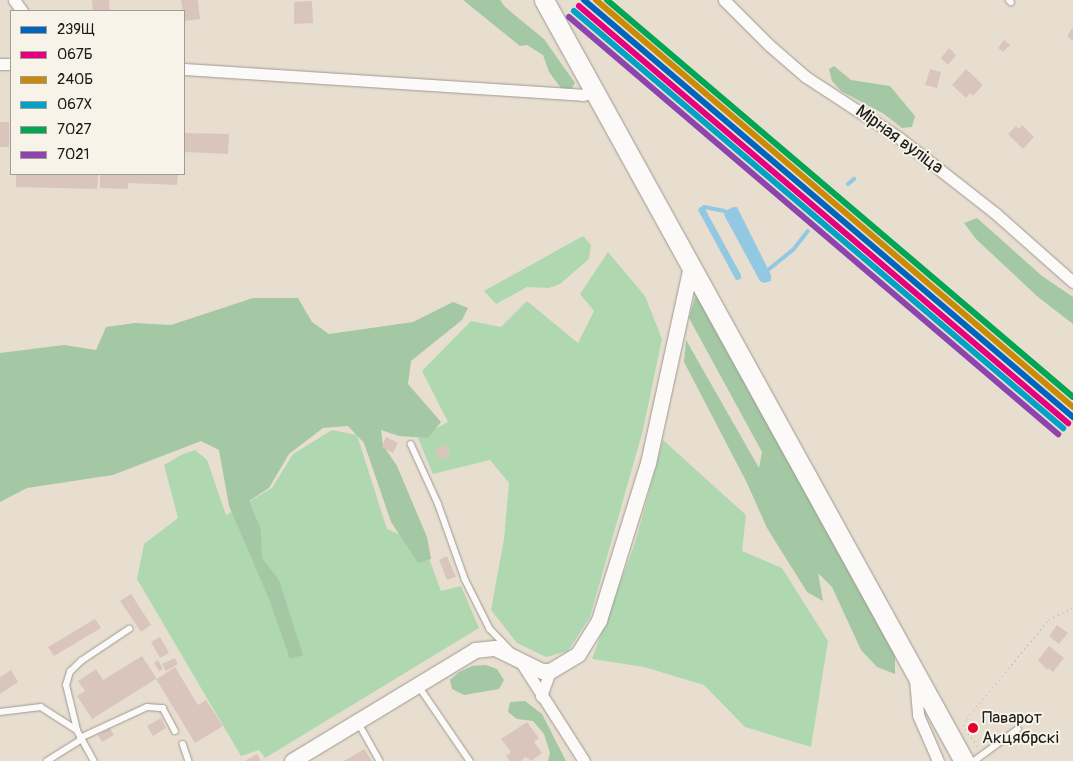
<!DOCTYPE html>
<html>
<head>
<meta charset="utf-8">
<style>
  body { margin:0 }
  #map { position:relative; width:1073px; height:761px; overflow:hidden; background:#e8ded0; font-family:Pangolin,sans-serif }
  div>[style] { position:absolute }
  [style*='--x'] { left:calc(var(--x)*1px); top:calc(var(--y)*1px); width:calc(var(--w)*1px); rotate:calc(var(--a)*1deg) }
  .green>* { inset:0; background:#b0d8b0 }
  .forest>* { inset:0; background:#a3c8a3 }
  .water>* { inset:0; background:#93c8e2 }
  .stream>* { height:4px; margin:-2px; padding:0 2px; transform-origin:2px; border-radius:2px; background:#93c8e2 }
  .building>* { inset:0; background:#dac5bd }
  .path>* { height:2px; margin-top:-1px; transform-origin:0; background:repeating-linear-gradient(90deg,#c6c4c1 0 1px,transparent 0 5px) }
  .roads { filter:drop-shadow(0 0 1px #9e9990) drop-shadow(0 0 1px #9e9990) }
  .service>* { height:5.5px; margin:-2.75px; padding:0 2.75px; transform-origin:2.75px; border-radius:2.75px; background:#fcfaf8 }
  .minor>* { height:11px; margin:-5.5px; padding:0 5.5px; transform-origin:5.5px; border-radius:5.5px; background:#fcfaf8 }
  .tertiary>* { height:15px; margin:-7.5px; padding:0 7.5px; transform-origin:7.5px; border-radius:7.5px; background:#fcfaf8 }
  .primary>* { height:19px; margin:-9.5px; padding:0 9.5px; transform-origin:9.5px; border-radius:9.5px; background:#fcfaf8 }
  .rail-1>* { height:6px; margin:-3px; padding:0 3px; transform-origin:3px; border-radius:3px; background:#0065bd }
  .rail-2>* { height:6px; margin:-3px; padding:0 3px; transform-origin:3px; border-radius:3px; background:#e5007d }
  .rail-3>* { height:6px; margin:-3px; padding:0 3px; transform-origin:3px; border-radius:3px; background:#cb8a06 }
  .rail-4>* { height:6px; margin:-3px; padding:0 3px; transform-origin:3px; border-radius:3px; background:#01a2c5 }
  .rail-5>* { height:6px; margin:-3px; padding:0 3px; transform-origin:3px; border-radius:3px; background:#00a651 }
  .rail-6>* { height:6px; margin:-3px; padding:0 3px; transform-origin:3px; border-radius:3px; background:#8e44ad }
  .dots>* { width:14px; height:14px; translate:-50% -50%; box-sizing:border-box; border:2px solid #f7f3e8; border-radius:50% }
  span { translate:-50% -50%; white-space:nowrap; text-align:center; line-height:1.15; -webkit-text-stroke:4px #f7f3e8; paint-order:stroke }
  .bus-label { font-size:17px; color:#1c1c1c }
  .left { translate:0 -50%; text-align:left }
  .street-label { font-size:18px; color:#1c1c1c }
  .legend { position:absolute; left:10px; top:10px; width:175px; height:165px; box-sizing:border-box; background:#f7f3e8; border:1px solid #9f9d96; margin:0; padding:6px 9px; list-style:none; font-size:15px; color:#1c1c1c }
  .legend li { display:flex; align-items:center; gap:10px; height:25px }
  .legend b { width:25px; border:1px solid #9f9d96 }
</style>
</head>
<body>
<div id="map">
  <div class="green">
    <div style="clip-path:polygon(583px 236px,591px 245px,589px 259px,560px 284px,549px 288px,527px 287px,496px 304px,484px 291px)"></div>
    <div style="clip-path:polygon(608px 252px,645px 296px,662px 339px,643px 430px,590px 617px,568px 651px,546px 657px,517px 643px,491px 610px,504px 539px,509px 483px,490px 460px,433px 474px,418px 438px,448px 422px,422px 371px,471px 321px,501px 327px,527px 301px,578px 343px,594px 311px,580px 294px)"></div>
    <div style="clip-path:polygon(332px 430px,357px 435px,387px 529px,424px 545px,441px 591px,461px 586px,479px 628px,265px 758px,259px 750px,241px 756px,137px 579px,144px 544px,178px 518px,164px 465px,181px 455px,195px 450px,207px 460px,226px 515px,272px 488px,293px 454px)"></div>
    <div style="clip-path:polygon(663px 440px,746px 515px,742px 551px,782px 568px,828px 641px,811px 747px,745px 727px,704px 685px,644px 667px,592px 659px,635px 543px)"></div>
  </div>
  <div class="forest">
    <div style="clip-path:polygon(463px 0,500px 0,505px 7px,544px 39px,575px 83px,571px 90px,561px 88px,549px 72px,543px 55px,527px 45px,520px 46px)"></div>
    <div style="clip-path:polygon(834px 66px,851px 80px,890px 86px,915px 116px,912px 127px,902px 128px,884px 114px,841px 91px,832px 81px,829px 69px)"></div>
    <div style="clip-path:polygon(977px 218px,1042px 276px,1073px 297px,1073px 324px,1038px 297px,976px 239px,964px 223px)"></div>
    <div style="clip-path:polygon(698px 287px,895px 655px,895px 674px,877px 667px,861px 650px,832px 587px,818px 573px,823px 601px,807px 592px,767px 528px,747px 483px,684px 362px,686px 340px,759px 468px,762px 452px,689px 318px)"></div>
    <div style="clip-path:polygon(253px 298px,298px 298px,312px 322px,329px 334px,413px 322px,453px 302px,468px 308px,462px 320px,411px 361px,408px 384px,441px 422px,428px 438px,399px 436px,381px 430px,383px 445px,397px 466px,427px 537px,431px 559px,418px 563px,391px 522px,364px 443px,348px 426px,323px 428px,289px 454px,269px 488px,249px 501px,261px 530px,262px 558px,279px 580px,303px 655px,290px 659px,269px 599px,229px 506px,219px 450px,201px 441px,113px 475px,27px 488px,0 502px,0 353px,64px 345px,96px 350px,106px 327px,135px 323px,171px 325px)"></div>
    <div style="clip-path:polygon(486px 665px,497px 669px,504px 680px,499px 689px,464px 695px,452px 689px,450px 680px,459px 672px,472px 666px)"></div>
    <div style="clip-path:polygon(525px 701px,542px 714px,566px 761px,548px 761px,550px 753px,544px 734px,533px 721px,517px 719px,508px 712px,510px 702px)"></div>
  </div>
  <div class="water">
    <div style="clip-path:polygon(700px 207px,704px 207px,741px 275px,741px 279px,736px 280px,698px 210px)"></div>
    <div style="clip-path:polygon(733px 207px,737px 207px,771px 275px,771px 281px,764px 283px,760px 281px,724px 215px,725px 211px)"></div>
  </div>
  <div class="stream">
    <div style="--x:848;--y:184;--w:8;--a:-40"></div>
    <div style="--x:704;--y:207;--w:21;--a:11"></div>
    <div style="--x:768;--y:270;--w:32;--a:-39"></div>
    <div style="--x:793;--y:250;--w:24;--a:-52"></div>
  </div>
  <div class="building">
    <div style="clip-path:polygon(92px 0,109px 0,110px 11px,93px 11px)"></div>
    <div style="clip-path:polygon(181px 0,198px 0,200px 19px,184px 21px)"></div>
    <div style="clip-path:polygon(312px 1px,313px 23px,294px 24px,294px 2px)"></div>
    <div style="clip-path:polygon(1073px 27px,1073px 41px,1067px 36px)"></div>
    <div style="clip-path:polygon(1004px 40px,1010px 45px,1003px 52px,998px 48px)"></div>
    <div style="clip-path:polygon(949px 48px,956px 55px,948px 65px,941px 58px)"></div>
    <div style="clip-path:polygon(930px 69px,941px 72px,937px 88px,925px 85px)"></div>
    <div style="clip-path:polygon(966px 69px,983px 85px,973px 96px,970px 93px,966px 98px,952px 85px)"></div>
    <div style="clip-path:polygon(0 122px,9px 122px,9px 147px,0 147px)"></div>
    <div style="clip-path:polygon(1022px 125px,1034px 137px,1023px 149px,1008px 134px,1016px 126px,1019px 129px)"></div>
    <div style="clip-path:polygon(184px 133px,229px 134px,228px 154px,184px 152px)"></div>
    <div style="clip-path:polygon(16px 174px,98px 174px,97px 189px,16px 187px)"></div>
    <div style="clip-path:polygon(100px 174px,178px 174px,177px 185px,128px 183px,128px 189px,100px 188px)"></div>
    <div style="clip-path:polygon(386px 437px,398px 443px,393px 453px,382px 447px)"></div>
    <div style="clip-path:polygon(447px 445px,450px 456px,438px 459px,435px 449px)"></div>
    <div style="clip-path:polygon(447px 556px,456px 577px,447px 580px,439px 560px)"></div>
    <div style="clip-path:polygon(131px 594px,151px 625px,141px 632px,120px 601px)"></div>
    <div style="clip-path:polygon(95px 619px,101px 628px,54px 656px,48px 647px)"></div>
    <div style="clip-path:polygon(1057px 625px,1068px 633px,1059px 644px,1049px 636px)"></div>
    <div style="clip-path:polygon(160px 637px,169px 653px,160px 658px,151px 642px)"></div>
    <div style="clip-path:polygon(1049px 646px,1064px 658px,1053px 672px,1048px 668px,1047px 670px,1038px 660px)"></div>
    <div style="clip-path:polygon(142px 656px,157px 679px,175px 667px,198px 705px,206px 700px,223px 726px,195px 743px,156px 679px,92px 719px,77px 696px,85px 691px,78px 681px,96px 669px,103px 680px)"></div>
    <div style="clip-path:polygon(175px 658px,178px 664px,166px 671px,162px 664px)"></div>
    <div style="clip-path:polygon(158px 660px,163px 669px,159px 671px,154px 663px)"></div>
    <div style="clip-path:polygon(11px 670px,18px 682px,0 694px,0 677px)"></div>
    <div style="clip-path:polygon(161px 718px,166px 728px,153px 736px,147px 726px)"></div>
    <div style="clip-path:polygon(527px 722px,539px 738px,534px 742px,542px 753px,531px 761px,526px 757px,521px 761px,510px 761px,506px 756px,511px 752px,501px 739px)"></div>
    <div style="clip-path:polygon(110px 728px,114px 735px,102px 742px,98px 735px)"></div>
    <div style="clip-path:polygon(364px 749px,372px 761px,344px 761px)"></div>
    <div style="clip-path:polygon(257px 754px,261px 761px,245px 761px)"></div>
  </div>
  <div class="path">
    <div style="--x:977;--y:747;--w:25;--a:-122"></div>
    <div style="--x:964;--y:726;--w:8;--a:-67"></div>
    <div style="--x:967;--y:719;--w:129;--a:-50.4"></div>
    <div style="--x:1049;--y:620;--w:27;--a:-27"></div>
  </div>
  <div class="roads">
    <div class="service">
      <div style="--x:1009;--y:0;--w:3;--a:45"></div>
      <div style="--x:411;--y:444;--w:65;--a:65.4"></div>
      <div style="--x:438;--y:503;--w:81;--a:70.4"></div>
      <div style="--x:465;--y:579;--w:56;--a:63.4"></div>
      <div style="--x:490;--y:629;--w:29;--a:46"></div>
      <div style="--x:418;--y:685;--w:92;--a:55.6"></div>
      <div style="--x:0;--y:712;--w:41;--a:-7"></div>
      <div style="--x:41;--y:707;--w:43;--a:32.6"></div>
      <div style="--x:77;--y:730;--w:35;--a:61"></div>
      <div style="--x:358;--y:722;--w:45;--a:60.6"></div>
      <div style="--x:77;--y:730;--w:46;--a:-103.7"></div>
      <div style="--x:66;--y:685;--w:14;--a:-73"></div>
      <div style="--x:70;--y:672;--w:16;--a:-45"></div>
      <div style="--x:81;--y:661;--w:58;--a:-33.7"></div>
      <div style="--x:80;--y:738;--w:74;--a:-24.8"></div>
      <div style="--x:147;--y:707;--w:16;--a:4"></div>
      <div style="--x:163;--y:708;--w:26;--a:62"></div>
      <div style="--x:183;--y:744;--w:18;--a:71"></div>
      <div style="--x:47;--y:761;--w:40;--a:-32"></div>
      <div style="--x:974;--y:761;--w:54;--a:-36"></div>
    </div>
    <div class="minor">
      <div style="--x:14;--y:0;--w:14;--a:54"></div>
      <div style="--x:724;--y:0;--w:64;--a:45"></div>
      <div style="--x:769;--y:45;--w:49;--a:40.9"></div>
      <div style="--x:806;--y:77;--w:110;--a:33.1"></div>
      <div style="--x:898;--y:137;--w:123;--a:38.1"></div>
      <div style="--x:995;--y:213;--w:104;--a:41.5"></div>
      <div style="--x:0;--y:64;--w:11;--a:0"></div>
      <div style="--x:184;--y:69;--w:399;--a:3.7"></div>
      <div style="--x:582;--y:95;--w:14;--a:-12"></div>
      <div style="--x:519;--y:659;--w:121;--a:57.5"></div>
      <div style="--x:915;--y:679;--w:36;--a:85"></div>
      <div style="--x:918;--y:715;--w:50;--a:66.5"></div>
      <div style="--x:541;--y:696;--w:27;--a:-70"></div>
    </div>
    <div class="tertiary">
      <div style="--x:292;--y:761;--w:214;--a:-31.2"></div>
      <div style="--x:475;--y:650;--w:20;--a:-6"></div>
      <div style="--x:495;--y:648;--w:52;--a:26.1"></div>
      <div style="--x:542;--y:671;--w:8;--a:0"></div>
      <div style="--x:550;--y:671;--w:33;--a:-31"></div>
      <div style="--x:578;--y:654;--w:40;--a:-58"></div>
      <div style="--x:599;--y:620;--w:164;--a:-72.7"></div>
      <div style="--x:648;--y:463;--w:202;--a:-77.7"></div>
    </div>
    <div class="primary">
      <div style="--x:544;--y:0;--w:869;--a:61.11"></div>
    </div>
  </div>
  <div class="rail-1">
    <div style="--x:584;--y:0;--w:643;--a:40.46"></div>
  </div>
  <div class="rail-2">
    <div style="--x:579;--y:6;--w:643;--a:40.46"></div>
  </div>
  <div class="rail-3">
    <div style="--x:596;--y:0;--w:627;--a:40.47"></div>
  </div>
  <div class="rail-4">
    <div style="--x:574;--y:11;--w:643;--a:40.46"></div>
  </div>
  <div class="rail-5">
    <div style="--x:607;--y:0;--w:612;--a:40.43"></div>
  </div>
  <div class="rail-6">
    <div style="--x:569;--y:17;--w:643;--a:40.46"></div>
  </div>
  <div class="dots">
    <div style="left:973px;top:728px;background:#e4002b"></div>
  </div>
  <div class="bus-label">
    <span class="left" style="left:982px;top:728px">Паварот<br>Акцябрскі</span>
  </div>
  <div class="street-label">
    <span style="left:899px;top:140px;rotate:36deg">Мірная вуліца</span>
  </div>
  <ul class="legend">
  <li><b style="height:6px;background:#0065bd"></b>239Щ</li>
  <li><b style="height:6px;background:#e5007d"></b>067Б</li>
  <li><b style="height:6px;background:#cb8a06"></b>240Б</li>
  <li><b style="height:6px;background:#01a2c5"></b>067Х</li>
  <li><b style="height:6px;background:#00a651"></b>7027</li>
  <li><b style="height:6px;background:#8e44ad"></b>7021</li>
  </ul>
</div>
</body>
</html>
